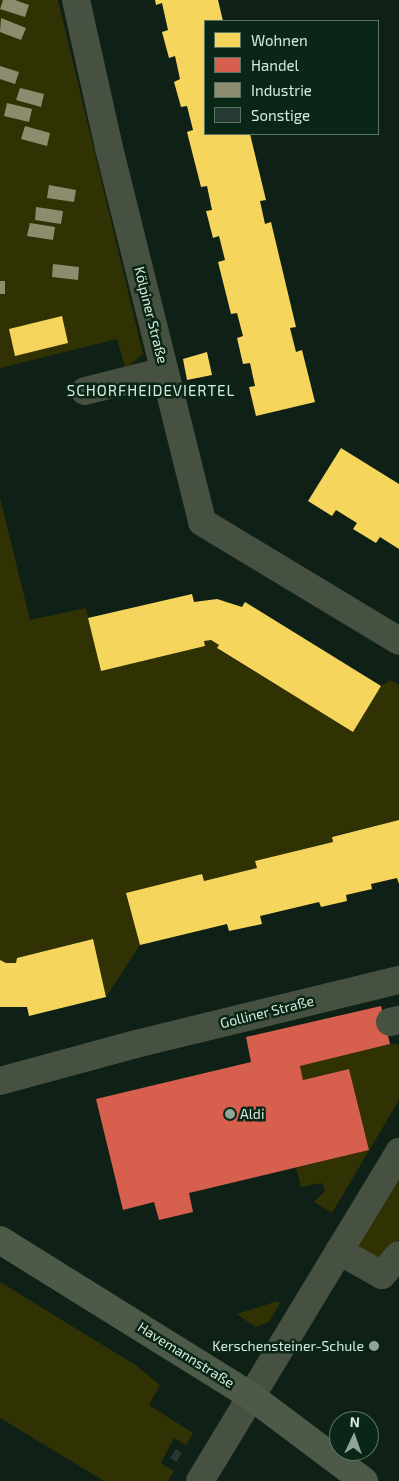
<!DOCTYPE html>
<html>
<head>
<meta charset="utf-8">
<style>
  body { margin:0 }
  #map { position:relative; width:399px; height:1481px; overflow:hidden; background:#0f2017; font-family:"Exo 2",sans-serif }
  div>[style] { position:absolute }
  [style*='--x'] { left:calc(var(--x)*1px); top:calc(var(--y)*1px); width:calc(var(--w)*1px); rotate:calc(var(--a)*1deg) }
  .green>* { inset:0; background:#313203 }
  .homes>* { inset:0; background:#f6d55c }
  .shops>* { inset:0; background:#d6604d }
  .industry>* { inset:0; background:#8c8c6e }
  .building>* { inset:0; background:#263a33 }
  .minor>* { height:28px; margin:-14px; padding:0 14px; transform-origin:14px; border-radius:14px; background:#475142 }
  .major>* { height:28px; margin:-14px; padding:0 14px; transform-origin:14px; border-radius:14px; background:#4c5a47 }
  .dots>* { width:14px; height:14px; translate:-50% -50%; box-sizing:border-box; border:2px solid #092616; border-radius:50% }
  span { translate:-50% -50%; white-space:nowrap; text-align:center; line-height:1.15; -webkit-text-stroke:5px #092616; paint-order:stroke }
  .street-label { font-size:14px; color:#d8e9dd }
  .poi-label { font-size:14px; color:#d8e9dd }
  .left { translate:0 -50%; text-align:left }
  .right { translate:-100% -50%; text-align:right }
  .neighbourhood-label { font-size:15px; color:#d8e9dd; letter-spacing:1px }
  .legend { position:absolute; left:204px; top:20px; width:175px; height:115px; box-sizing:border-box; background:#092616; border:1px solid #5c7466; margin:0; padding:6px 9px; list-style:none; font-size:15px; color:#d8e9dd }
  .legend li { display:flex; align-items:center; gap:10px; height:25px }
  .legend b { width:25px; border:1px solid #5c7466 }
  .north { position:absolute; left:329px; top:1411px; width:50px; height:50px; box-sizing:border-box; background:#092616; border:1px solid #5c7466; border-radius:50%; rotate:3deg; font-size:14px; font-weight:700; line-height:20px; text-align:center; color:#d8e9dd }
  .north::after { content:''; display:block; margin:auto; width:18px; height:22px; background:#92a398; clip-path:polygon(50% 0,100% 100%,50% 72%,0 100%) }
</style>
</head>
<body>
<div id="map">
  <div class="green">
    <div style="clip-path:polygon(0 0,58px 0,143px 354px,130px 365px,125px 367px,117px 339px,0 368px)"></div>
    <div style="clip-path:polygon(0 498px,30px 620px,86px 608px,101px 671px,205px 646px,204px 641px,211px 640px,219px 645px,217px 649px,353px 731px,381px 686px,390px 680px,399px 685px,399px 820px,332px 836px,333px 842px,255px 861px,257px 868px,204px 881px,202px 874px,126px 893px,140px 945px,106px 997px,92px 939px,17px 958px,16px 963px,6px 963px,0 960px)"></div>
    <div style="clip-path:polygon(390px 1044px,399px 1044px,399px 1100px,332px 1213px,314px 1202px,325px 1191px,322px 1183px,301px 1187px,296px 1168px,369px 1150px,349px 1069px,303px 1080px,300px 1066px)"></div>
    <div style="clip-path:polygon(399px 1177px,399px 1238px,387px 1257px,376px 1261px,359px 1246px,360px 1241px)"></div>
    <div style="clip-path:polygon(0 1282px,137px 1366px,160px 1385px,149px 1405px,193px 1433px,186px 1445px,174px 1438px,161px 1463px,174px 1471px,168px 1481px,104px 1481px,0 1418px)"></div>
    <div style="clip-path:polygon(278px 1301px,280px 1303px,269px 1322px,255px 1327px,237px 1314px)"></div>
  </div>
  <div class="homes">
    <div style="clip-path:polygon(155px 0,218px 0,223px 21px,205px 21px,205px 134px,250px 134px,266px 200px,260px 201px,265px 224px,271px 222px,296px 327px,290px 328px,296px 352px,302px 350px,315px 402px,256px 416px,249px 387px,255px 386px,250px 363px,243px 364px,237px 338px,243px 336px,237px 313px,231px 314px,218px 262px,225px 260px,219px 236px,213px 238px,206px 211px,212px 210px,207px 186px,201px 187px,187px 132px,193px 130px,187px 106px,181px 107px,174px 82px,180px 79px,175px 56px,169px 58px,162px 32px,168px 30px,162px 3px,156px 5px)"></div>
    <div style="clip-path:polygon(62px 316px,68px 343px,15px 356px,9px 329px)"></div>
    <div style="clip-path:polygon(207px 352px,212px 375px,187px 380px,183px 359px)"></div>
    <div style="clip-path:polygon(341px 448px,399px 484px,399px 549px,380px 537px,376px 543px,353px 529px,357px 523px,336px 510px,332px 516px,308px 501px)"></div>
    <div style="clip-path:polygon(192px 594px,194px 602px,217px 599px,242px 607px,245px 602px,381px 686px,353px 732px,217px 648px,219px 645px,211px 640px,204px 641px,205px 646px,101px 671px,88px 618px)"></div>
    <div style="clip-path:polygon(399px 820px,399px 884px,397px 878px,371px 884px,372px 889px,346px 895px,347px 901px,321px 907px,319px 902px,260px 916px,262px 924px,229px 931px,227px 924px,140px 945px,126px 893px,202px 874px,204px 881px,257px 868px,255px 861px,333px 842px,332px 837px)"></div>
    <div style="clip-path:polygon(93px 939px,106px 997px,29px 1016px,27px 1007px,0 1007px,0 960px,6px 963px,16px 963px,17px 958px)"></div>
  </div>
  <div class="shops">
    <div style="clip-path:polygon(381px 1006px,390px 1044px,300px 1066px,303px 1080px,349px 1069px,369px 1150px,189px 1193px,193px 1212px,159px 1220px,154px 1202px,123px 1210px,96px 1099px,251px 1062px,246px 1037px)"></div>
  </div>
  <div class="industry">
    <div style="clip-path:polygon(3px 0,15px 0,29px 5px,25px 17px,0 9px)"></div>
    <div style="clip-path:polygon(1px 18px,26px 28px,21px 40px,0 32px)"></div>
    <div style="clip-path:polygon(0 66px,19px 72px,15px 84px,0 79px)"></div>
    <div style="clip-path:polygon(20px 88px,44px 94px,41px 107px,16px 100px)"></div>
    <div style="clip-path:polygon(7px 103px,32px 109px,29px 122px,4px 116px)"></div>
    <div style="clip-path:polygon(25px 126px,50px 133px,47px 146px,21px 139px)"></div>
    <div style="clip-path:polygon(49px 185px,76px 190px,74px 202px,47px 198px)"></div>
    <div style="clip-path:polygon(36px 207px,63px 211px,61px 224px,35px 220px)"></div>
    <div style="clip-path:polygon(30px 223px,55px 227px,53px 240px,27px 236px)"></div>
    <div style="clip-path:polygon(53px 264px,79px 267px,78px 280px,52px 277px)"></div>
    <div style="clip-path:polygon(0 281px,5px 281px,5px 294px,0 294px)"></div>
  </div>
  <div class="building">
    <div style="clip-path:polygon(176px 1449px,182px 1453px,176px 1462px,170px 1458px)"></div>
  </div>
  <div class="minor">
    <div style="--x:76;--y:0;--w:152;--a:77.4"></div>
    <div style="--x:109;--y:148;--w:385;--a:76"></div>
    <div style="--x:202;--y:522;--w:230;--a:31.1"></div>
    <div style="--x:85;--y:391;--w:82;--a:-14"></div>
    <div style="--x:390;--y:1022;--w:9;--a:-13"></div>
    <div style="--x:0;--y:1081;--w:141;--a:-15.2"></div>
    <div style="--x:136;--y:1044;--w:271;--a:-13.7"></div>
    <div style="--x:339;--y:1251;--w:49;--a:29.2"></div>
    <div style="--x:382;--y:1275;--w:26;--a:-50"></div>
    <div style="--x:200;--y:1481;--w:385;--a:-58.8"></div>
  </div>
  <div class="major">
    <div style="--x:0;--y:1240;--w:297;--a:31.9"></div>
    <div style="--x:252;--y:1397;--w:140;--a:36.9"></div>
  </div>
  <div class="dots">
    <div style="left:230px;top:1114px;background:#92a398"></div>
    <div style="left:374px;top:1346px;background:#92a398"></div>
  </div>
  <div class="street-label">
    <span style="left:151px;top:315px;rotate:76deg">Kölpiner Straße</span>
    <span style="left:267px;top:1012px;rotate:-14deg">Golliner Straße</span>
    <span style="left:186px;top:1355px;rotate:32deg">Havemannstraße</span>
  </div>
  <div class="poi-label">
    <span class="left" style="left:240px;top:1114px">Aldi</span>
    <span class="right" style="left:364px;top:1346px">Kerschensteiner-Schule</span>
  </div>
  <div class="neighbourhood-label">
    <span style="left:151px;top:391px">SCHORFHEIDEVIERTEL</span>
  </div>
  <ul class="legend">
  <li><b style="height:14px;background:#f6d55c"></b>Wohnen</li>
  <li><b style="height:14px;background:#d6604d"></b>Handel</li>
  <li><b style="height:14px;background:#8c8c6e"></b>Industrie</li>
  <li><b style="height:14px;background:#263a33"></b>Sonstige</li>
  </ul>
  <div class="north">N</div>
</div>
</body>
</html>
